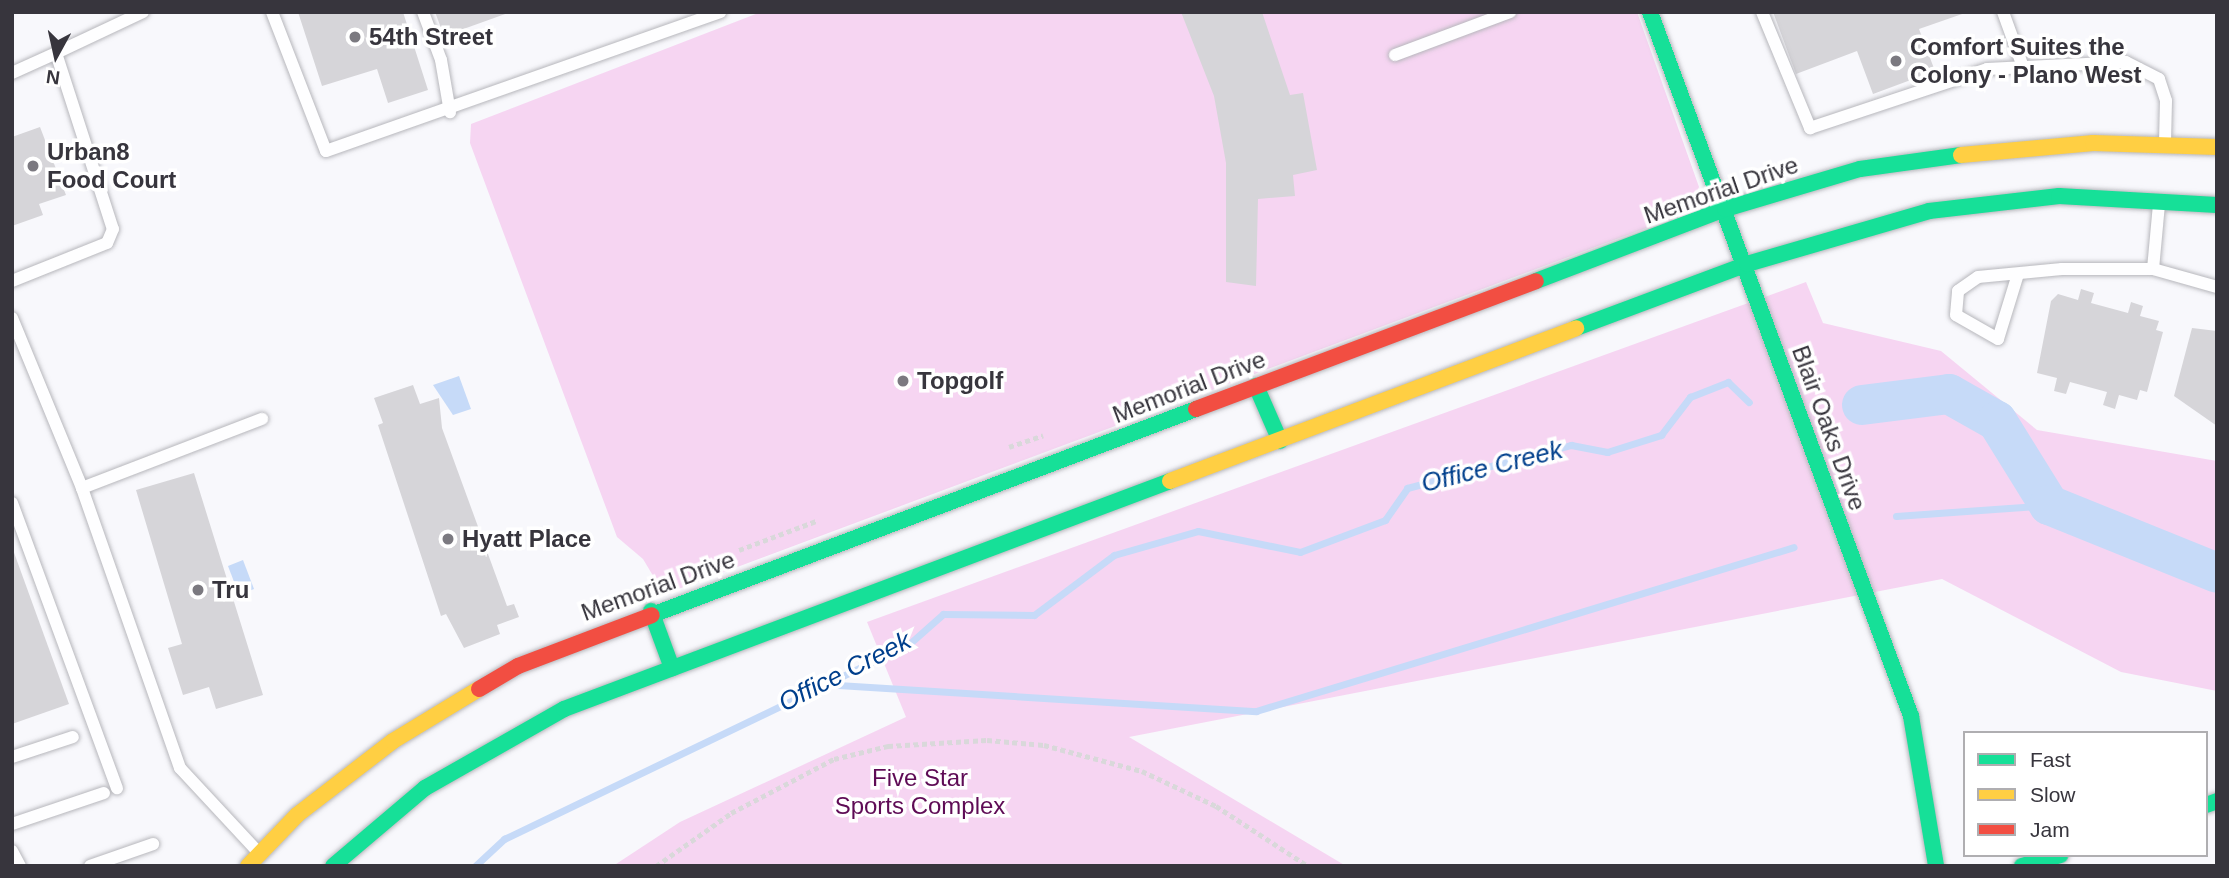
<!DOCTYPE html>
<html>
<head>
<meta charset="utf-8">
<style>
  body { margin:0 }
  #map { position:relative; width:2229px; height:878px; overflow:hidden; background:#f8f8fc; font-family:Helvetica,sans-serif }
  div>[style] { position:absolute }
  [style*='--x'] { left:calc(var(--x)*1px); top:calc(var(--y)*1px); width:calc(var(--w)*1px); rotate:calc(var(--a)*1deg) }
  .green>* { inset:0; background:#f6d5f2 }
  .water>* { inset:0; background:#c6daf8 }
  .stream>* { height:7px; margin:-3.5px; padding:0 3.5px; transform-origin:3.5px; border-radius:3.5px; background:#c6daf8 }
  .river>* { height:40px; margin:-20px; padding:0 20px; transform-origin:20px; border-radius:20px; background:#c6daf8 }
  .building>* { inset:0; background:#d6d5d9 }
  .path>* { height:4.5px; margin-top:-2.25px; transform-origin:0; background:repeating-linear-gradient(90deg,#d9d8da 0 5px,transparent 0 8.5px) }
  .roads { filter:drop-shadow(0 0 2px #b7b7bc) drop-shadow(0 0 2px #b7b7bc) }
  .lane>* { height:12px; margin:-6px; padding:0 6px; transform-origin:6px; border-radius:6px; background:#fefeff }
  .fast>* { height:16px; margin:-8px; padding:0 8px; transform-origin:8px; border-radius:8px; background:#16e098 }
  .slow>* { height:16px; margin:-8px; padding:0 8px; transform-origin:8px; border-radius:8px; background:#ffcf43 }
  .jam>* { height:16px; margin:-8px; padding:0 8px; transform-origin:8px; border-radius:8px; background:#f24e42 }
  .dots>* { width:19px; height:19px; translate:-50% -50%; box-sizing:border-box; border:4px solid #fff; border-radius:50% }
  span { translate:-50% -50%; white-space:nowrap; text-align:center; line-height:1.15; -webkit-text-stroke:7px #fff; paint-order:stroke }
  .poi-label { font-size:24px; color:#37353d; font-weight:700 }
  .left { translate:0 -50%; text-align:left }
  .street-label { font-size:24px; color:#37353d }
  .park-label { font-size:24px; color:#5e0b55 }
  .water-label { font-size:26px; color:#003f8c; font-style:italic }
  .frame { position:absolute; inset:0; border:14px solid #37353d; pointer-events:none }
  .legend { position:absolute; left:1963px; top:731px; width:245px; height:126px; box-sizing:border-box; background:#fff; border:2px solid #afaeb1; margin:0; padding:9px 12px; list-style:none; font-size:21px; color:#37353d }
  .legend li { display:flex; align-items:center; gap:14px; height:35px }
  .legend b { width:35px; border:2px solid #afaeb1 }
  .north { position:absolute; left:21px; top:21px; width:70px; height:70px; -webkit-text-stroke:5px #fff; paint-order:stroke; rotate:188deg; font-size:19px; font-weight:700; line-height:28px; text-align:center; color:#37353d }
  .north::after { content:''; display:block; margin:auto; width:24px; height:32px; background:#37353d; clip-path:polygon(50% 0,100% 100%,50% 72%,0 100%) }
</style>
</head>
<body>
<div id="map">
  <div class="green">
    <div style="clip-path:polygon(761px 12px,1637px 12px,1699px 187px,1689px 212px,673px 591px,661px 589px,643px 559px,617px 537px,470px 143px,471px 124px)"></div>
    <div style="clip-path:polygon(1806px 282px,1823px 323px,1941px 351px,2037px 430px,2217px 461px,2217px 691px,2121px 672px,1942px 579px,1129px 737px,1346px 866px,613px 866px,680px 822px,906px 717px,867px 622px)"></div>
  </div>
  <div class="water">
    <div style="clip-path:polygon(459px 376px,471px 409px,453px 415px,433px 385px)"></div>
    <div style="clip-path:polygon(243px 560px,254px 589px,239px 595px,228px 566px)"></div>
  </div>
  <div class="stream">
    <div style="--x:1896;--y:516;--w:153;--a:-4.1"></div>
    <div style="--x:822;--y:684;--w:435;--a:3.6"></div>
    <div style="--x:1256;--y:711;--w:562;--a:-16.95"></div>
    <div style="--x:475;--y:866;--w:40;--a:-43"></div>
    <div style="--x:504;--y:839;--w:448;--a:-25.7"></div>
    <div style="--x:908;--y:645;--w:47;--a:-41.5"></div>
    <div style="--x:943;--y:614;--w:91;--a:0.6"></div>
    <div style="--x:1034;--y:615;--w:100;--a:-36.9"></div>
    <div style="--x:1114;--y:555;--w:87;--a:-15.9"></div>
    <div style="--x:1198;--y:531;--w:104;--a:11.6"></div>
    <div style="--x:1300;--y:552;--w:91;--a:-20.6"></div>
    <div style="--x:1385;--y:520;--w:39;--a:-55"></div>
    <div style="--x:1407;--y:488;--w:170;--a:-14.7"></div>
    <div style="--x:1571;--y:445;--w:37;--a:11"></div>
    <div style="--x:1607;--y:452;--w:57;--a:-17.5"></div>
    <div style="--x:1661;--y:435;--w:48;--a:-52.7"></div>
    <div style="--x:1690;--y:397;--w:41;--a:-21.5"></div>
    <div style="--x:1728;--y:382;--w:29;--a:44"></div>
  </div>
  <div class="river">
    <div style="--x:1862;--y:405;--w:88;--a:-7.2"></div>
    <div style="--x:1949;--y:394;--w:55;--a:29.4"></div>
    <div style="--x:1997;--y:421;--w:99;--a:58.2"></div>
    <div style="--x:2049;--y:505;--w:181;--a:22"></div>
  </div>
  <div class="building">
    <div style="clip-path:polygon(298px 12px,403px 12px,428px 90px,388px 103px,377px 69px,322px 86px)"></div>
    <div style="clip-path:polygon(435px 12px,508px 12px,508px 13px,444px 36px)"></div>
    <div style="clip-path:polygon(1181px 12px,1262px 12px,1290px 95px,1303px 93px,1317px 170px,1293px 175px,1295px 196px,1258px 199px,1256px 286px,1226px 282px,1226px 163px,1214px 96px)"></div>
    <div style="clip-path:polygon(1773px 12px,1965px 12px,1965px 13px,1919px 29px,1935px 71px,1873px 94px,1857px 51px,1796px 74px)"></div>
    <div style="clip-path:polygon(40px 127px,66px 195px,39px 204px,43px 215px,12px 226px,12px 137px)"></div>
    <div style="clip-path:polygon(2081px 289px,2094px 293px,2091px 303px,2128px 313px,2131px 302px,2143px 306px,2140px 316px,2159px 321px,2156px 330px,2163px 332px,2147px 392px,2140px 390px,2137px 400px,2119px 395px,2115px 409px,2103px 405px,2107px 392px,2070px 382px,2066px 394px,2054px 391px,2057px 378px,2037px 373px,2051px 301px,2058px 294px,2078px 300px)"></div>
    <div style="clip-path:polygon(2192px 328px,2217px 331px,2217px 426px,2174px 396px)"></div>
    <div style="clip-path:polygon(413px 385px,420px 404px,439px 398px,442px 428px,507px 606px,514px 604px,519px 617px,497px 625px,500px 634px,464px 648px,446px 614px,441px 616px,378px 425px,383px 423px,374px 398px)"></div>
    <div style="clip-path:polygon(194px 473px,263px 695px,216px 709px,209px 687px,183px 695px,168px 648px,182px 644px,136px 490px)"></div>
    <div style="clip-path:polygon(12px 547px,69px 704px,12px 724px)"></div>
  </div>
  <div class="path">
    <div style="--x:1009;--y:447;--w:36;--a:-19"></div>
    <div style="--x:739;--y:550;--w:82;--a:-20.6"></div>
    <div style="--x:656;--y:866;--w:92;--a:-35.2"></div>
    <div style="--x:731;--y:813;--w:116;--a:-27.7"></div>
    <div style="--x:834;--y:759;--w:56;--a:-13.5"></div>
    <div style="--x:888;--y:746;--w:99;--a:-3.5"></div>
    <div style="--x:987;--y:740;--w:57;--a:5"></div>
    <div style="--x:1044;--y:745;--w:101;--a:14.9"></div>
    <div style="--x:1142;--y:771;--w:82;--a:25.3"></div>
    <div style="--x:1216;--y:806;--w:110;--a:33.1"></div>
  </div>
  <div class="roads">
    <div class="lane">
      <div style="--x:272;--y:12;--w:149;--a:68.8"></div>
      <div style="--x:326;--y:151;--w:418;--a:-19.4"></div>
      <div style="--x:423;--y:12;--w:51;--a:69.4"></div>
      <div style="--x:441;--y:60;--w:53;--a:80.2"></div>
      <div style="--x:1762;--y:12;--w:126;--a:67.5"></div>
      <div style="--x:1810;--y:128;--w:187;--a:-18.4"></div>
      <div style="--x:1987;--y:69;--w:139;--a:-2.9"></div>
      <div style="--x:2126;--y:62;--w:37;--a:27"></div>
      <div style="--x:2159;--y:79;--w:23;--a:72"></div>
      <div style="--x:2166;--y:101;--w:42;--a:91.4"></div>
      <div style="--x:2003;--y:12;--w:59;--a:70"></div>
      <div style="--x:56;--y:53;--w:96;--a:-25.2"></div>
      <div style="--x:1395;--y:55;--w:123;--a:-20.5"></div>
      <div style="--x:12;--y:73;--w:48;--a:-24.4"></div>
      <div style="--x:56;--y:53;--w:185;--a:72.1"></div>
      <div style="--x:113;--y:229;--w:15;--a:113"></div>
      <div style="--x:107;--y:243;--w:102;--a:158.2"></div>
      <div style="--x:2153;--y:269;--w:65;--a:-84.7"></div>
      <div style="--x:2018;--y:274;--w:68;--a:107.1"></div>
      <div style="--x:1998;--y:339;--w:48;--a:-150.3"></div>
      <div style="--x:1956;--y:315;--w:24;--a:-85"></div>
      <div style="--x:1958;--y:291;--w:24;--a:-35"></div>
      <div style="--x:1978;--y:277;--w:84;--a:-5.4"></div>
      <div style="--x:2062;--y:269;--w:91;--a:0"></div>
      <div style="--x:2153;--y:269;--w:66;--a:15.7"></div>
      <div style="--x:12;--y:318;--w:184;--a:67.6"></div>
      <div style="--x:12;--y:503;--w:304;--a:69.8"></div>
      <div style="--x:12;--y:757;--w:64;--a:-18.2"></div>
      <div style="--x:12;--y:824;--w:97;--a:-18.6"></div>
      <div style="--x:12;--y:851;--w:17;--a:62"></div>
      <div style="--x:259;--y:853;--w:116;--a:-132.9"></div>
      <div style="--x:180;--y:768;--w:297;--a:-109.3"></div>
      <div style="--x:82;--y:488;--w:193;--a:-21"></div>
      <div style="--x:90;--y:866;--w:67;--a:-19.2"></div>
    </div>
    <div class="fast">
      <div style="--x:1650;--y:12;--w:751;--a:69.66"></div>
      <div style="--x:1911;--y:716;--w:152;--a:80.5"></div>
      <div style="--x:1536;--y:281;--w:202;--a:-20.9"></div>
      <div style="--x:1725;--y:209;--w:141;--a:-16.5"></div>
      <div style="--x:1860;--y:169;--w:102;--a:-7.9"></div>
      <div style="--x:1576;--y:328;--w:183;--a:-20.5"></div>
      <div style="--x:1747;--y:264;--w:190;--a:-16.2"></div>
      <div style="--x:1929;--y:211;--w:131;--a:-6.6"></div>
      <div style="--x:2059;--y:196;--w:158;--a:3.3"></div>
      <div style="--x:1256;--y:386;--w:60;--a:66.4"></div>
      <div style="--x:651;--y:611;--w:61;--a:69.8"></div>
      <div style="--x:652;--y:615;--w:582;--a:-20.74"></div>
      <div style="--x:2206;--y:805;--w:12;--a:-20"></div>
      <div style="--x:333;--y:866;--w:121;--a:-40.3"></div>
      <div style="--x:425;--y:788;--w:160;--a:-29.6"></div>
      <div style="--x:564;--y:709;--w:647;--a:-20.62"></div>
      <div style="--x:2022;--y:866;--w:40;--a:-16"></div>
    </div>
    <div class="slow">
      <div style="--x:1961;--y:155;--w:133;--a:-5.2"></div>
      <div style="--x:2093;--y:143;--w:124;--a:1.8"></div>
      <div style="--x:1170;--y:481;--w:434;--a:-20.6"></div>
      <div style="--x:248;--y:866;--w:71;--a:-46.1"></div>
      <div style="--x:297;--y:815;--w:121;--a:-37.6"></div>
      <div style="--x:393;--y:741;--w:100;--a:-31.2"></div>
    </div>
    <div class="jam">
      <div style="--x:1196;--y:409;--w:363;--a:-20.6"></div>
      <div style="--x:479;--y:689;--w:45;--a:-30.5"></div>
      <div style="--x:518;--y:666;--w:143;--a:-20.8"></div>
    </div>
  </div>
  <div class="dots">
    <div style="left:355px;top:37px;background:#7b7980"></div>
    <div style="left:1896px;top:61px;background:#7b7980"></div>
    <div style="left:33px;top:166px;background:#7b7980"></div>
    <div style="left:903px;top:381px;background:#7b7980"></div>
    <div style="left:448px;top:539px;background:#7b7980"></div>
    <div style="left:198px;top:590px;background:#7b7980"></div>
  </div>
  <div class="poi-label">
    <span class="left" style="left:369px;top:37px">54th Street</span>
    <span class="left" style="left:1910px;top:61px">Comfort Suites the<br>Colony - Plano West</span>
    <span class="left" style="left:47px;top:166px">Urban8<br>Food Court</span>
    <span class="left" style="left:917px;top:381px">Topgolf</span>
    <span class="left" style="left:462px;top:539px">Hyatt Place</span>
    <span class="left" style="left:212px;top:590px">Tru</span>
  </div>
  <div class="street-label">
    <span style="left:1721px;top:190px;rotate:-19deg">Memorial Drive</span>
    <span style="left:1189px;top:387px;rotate:-21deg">Memorial Drive</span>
    <span style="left:1829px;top:428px;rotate:70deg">Blair Oaks Drive</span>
    <span style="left:658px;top:586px;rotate:-20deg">Memorial Drive</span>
  </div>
  <div class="park-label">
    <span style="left:920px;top:792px">Five Star<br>Sports Complex</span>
  </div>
  <div class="water-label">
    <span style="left:1492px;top:467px;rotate:-14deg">Office Creek</span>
    <span style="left:845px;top:672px;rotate:-27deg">Office Creek</span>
  </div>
  <div class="frame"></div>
  <ul class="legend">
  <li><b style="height:9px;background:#16e098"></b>Fast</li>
  <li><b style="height:9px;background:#ffcf43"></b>Slow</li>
  <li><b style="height:9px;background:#f24e42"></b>Jam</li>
  </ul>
  <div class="north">N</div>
</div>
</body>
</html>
